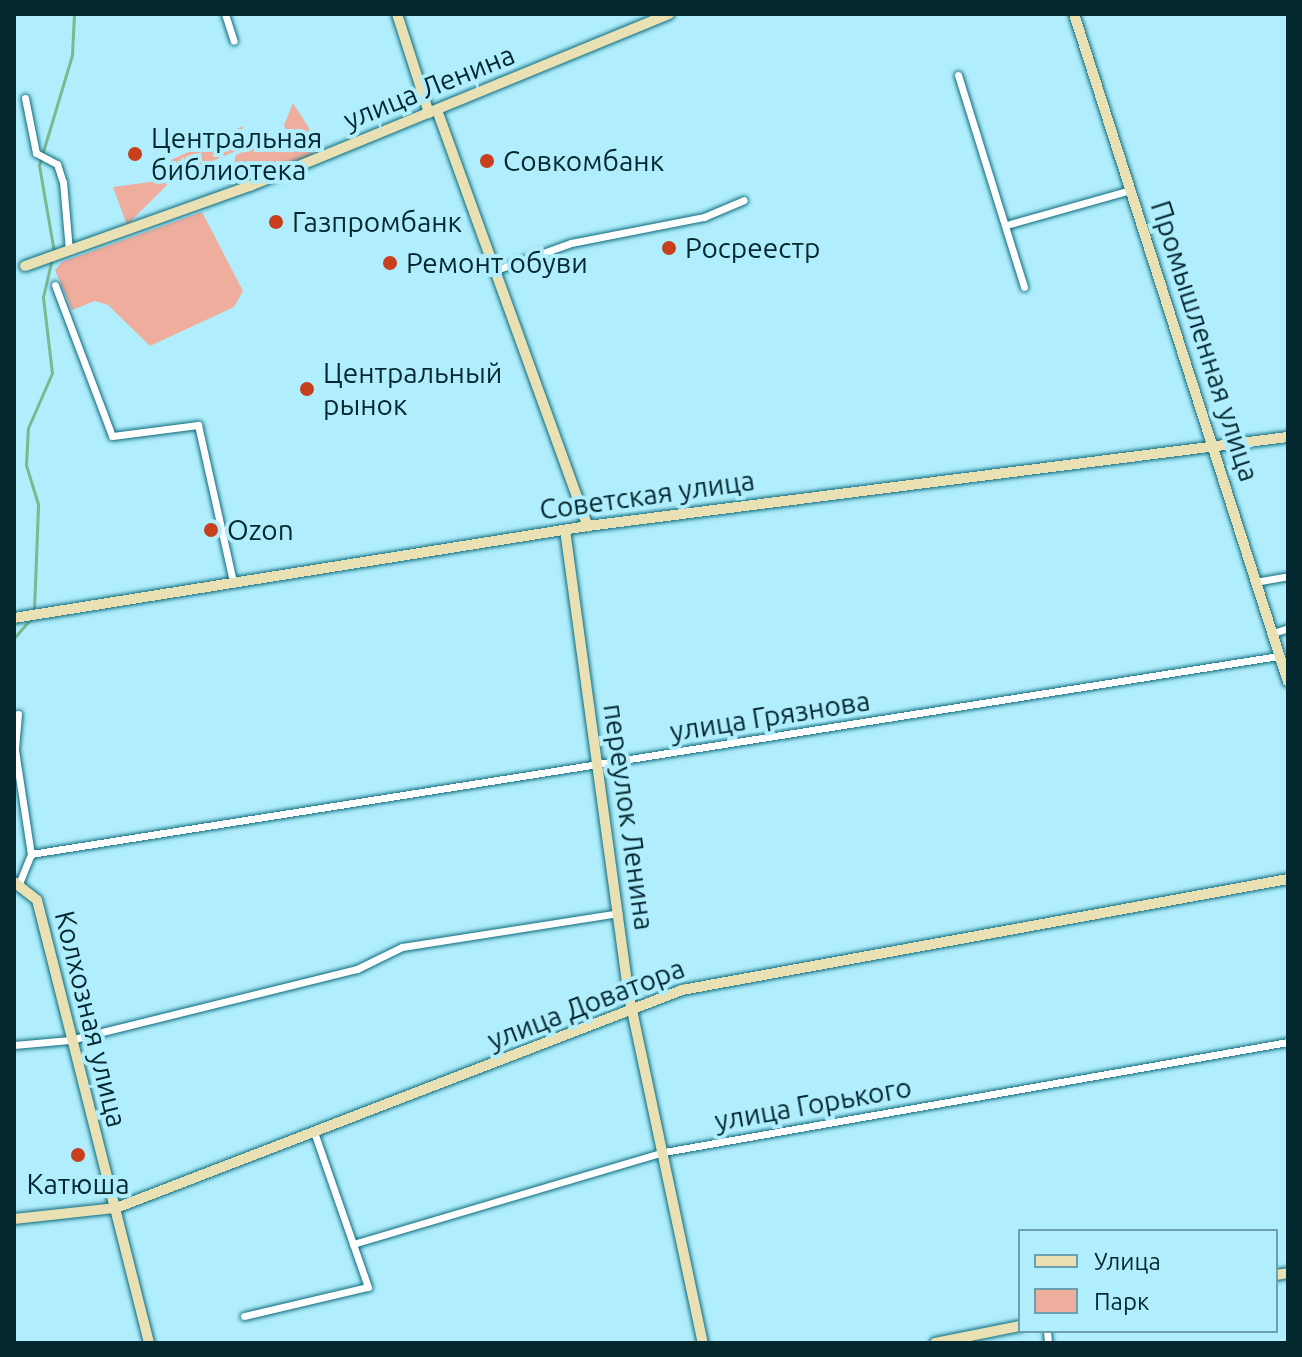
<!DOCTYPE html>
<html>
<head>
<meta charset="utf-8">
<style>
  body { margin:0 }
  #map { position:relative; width:1302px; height:1357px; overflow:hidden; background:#b0eefd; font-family:Ubuntu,sans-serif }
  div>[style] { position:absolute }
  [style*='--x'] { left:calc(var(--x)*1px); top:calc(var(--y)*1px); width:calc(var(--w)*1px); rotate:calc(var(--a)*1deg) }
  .green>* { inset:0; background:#eead9d }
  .stream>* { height:3px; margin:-1.5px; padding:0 1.5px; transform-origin:1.5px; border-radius:1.5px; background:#78ba8e }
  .roads { filter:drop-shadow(0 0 2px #0d6b7c) drop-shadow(0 0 2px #0d6b7c) }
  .street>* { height:7px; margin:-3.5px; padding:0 3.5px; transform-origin:3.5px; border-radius:3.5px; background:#fff }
  .secondary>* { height:10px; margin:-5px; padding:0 5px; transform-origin:5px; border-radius:5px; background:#e9e0b3 }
  .dots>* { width:22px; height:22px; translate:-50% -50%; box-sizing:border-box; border:4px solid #b0eefd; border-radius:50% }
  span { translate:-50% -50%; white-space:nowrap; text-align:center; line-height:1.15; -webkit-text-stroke:8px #b0eefd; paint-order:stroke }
  .street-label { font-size:28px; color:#04282f }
  .poi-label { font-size:28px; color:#04282f }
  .left { translate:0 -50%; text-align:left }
  .frame { position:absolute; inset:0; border:16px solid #04282f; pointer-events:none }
  .legend { position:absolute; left:1018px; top:1229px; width:260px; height:104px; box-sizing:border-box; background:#b0eefd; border:2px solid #6b9fab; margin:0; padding:10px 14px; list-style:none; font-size:24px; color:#04282f }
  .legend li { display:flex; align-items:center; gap:16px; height:40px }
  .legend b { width:40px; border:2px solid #6b9fab }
</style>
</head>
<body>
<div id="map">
  <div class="green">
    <div style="clip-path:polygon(293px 103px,321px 147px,317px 153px,288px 137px,284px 125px)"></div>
    <div style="clip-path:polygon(243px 126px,236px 151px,186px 172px,174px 168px,171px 160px)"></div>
    <div style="clip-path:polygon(277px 136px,314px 154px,227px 185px,236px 155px)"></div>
    <div style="clip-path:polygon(165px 180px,167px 185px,127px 225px,113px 187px)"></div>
    <div style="clip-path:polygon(202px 212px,243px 291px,234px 307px,150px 346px,108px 305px,95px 301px,72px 310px,55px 270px,62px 262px)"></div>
  </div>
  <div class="stream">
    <div style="--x:54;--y:252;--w:88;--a:-99.8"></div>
    <div style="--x:39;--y:165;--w:115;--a:-73.3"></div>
    <div style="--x:72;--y:55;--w:41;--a:-87.2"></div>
    <div style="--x:34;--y:610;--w:106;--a:-87.8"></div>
    <div style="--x:38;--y:504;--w:41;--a:-107.1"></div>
    <div style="--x:26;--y:465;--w:37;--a:-87"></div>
    <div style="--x:28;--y:428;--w:60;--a:-66.4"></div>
    <div style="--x:52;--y:373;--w:77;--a:-96.8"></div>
    <div style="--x:43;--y:297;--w:39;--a:-77"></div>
    <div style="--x:14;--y:638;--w:28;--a:-49"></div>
  </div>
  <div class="roads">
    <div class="street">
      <div style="--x:225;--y:14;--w:28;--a:72"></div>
      <div style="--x:958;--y:75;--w:222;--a:72.7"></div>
      <div style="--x:25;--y:98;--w:56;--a:78.7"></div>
      <div style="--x:36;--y:153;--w:24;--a:28"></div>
      <div style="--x:57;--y:164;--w:19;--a:72"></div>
      <div style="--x:63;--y:182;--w:69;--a:85"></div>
      <div style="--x:1010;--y:224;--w:126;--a:-15.7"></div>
      <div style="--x:496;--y:270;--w:80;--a:-19.8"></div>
      <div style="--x:571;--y:243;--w:136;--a:-11.1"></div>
      <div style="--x:704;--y:217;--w:43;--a:-23"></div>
      <div style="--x:55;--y:285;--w:161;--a:69.3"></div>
      <div style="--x:112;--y:436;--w:87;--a:-7.3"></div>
      <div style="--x:198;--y:425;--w:161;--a:77.4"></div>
      <div style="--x:1255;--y:582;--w:34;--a:-10"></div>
      <div style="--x:1273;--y:633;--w:16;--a:-18"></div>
      <div style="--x:18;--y:714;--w:36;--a:95"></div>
      <div style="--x:15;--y:750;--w:105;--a:81.3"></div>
      <div style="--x:31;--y:854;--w:31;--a:112"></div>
      <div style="--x:31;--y:854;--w:1264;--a:-9.02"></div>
      <div style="--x:14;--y:1045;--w:56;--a:-5.1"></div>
      <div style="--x:70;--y:1040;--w:296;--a:-13.9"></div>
      <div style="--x:357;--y:969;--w:50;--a:-26.1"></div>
      <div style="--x:402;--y:947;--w:219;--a:-8.9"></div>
      <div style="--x:353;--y:1244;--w:324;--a:-16.5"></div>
      <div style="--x:664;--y:1152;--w:634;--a:-10"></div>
      <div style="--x:244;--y:1316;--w:127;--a:-13.2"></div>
      <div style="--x:368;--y:1287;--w:161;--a:-109.2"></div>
      <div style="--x:1047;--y:1331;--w:12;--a:85"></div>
    </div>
    <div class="secondary">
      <div style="--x:397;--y:14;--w:104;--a:72.1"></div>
      <div style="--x:1074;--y:14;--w:701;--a:72.24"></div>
      <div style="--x:437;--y:110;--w:443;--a:70.1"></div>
      <div style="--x:25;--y:266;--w:239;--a:-19.6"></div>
      <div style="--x:250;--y:186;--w:453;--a:-22.3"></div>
      <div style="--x:565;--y:530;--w:470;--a:82.2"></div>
      <div style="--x:629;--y:996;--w:355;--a:78"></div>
      <div style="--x:14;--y:618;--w:581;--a:-9.11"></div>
      <div style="--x:588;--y:526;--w:706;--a:-7.25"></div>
      <div style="--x:14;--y:882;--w:29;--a:38"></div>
      <div style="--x:37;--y:900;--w:457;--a:75.8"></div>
      <div style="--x:14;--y:1219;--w:103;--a:-6.2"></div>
      <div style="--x:116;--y:1208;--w:607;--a:-21.06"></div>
      <div style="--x:682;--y:990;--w:616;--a:-10.38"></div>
      <div style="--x:1276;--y:1275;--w:12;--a:-9"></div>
      <div style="--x:935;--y:1343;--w:87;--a:-11.3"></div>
    </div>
  </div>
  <div class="dots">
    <div style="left:135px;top:154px;background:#c83f1e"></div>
    <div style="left:487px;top:161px;background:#c83f1e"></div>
    <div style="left:276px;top:222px;background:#c83f1e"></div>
    <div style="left:669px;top:248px;background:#c83f1e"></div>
    <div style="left:390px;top:263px;background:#c83f1e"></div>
    <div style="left:307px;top:389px;background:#c83f1e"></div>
    <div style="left:211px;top:530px;background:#c83f1e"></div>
    <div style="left:78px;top:1155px;background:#c83f1e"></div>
  </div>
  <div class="street-label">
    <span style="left:429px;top:87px;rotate:-22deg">улица Ленина</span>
    <span style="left:1205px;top:341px;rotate:72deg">Промышленная улица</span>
    <span style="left:647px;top:495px;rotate:-8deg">Советская улица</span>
    <span style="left:770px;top:716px;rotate:-9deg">улица Грязнова</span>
    <span style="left:629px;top:817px;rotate:82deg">переулок Ленина</span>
    <span style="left:586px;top:1004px;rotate:-21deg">улица Доватора</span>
    <span style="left:91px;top:1019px;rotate:76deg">Колхозная улица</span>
    <span style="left:813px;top:1104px;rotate:-10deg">улица Горького</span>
  </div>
  <div class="poi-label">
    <span class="left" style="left:151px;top:154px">Центральная<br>библиотека</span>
    <span class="left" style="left:503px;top:161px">Совкомбанк</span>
    <span class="left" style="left:292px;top:222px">Газпромбанк</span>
    <span class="left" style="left:685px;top:248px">Росреестр</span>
    <span class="left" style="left:406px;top:263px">Ремонт обуви</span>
    <span class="left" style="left:323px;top:389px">Центральный<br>рынок</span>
    <span class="left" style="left:227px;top:530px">Ozon</span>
    <span style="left:78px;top:1184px">Катюша</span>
  </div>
  <div class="frame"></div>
  <ul class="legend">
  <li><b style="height:10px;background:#e9e0b3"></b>Улица</li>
  <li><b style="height:22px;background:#eead9d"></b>Парк</li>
  </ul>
</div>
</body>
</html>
